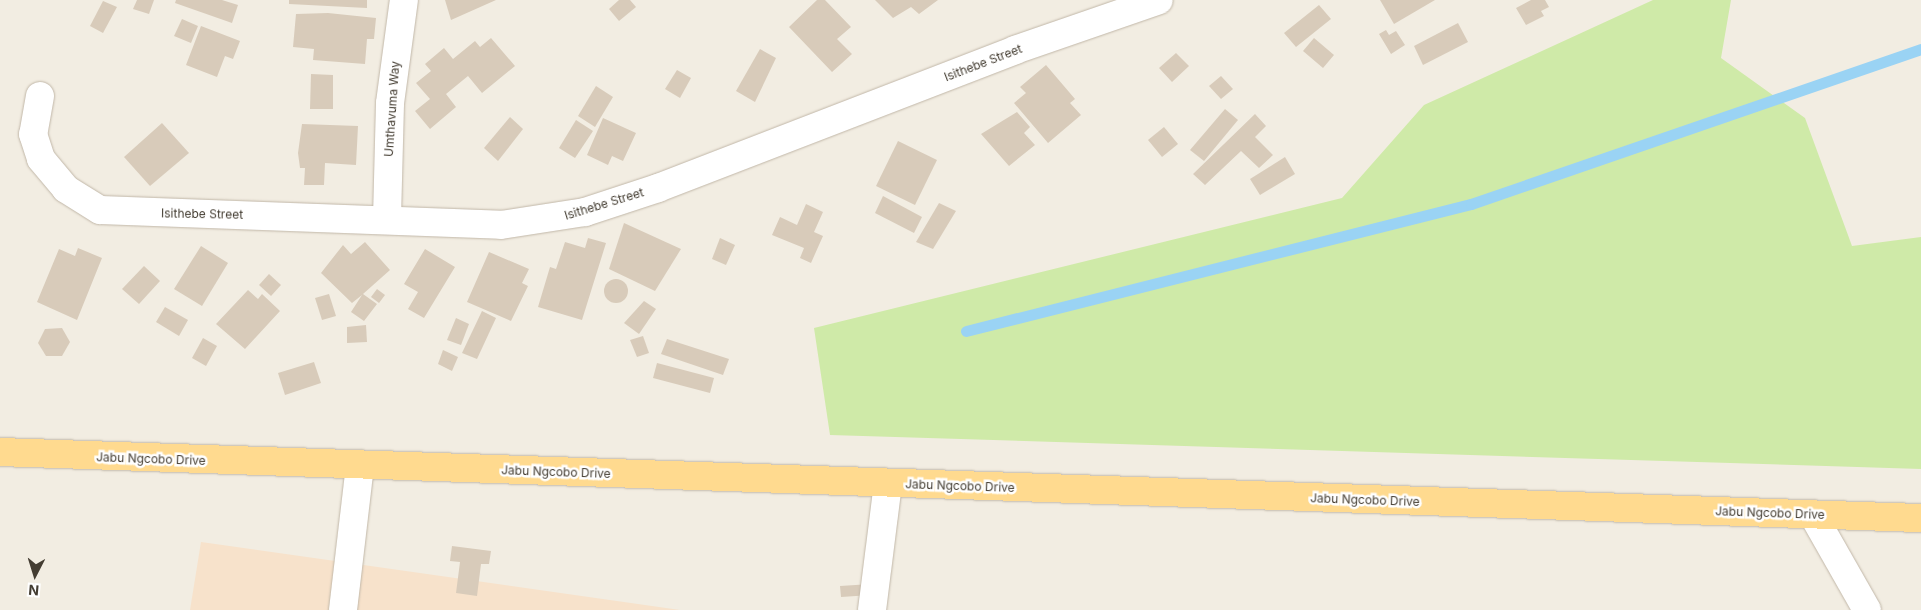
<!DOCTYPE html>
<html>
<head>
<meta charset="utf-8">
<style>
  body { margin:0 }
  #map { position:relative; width:1921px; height:610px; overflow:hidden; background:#f2ede2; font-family:Inter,sans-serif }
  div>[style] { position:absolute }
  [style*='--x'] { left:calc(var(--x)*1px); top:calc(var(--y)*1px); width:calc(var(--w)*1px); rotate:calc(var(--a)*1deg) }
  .commercial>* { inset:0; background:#f7e2cb }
  .green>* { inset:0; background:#cfeaa8 }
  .stream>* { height:11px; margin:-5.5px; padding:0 5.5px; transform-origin:5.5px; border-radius:5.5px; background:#9ad3f4 }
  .building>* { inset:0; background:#d8cbba }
  .round { border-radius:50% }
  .roads { filter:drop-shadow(0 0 1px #c1b7a8) drop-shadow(0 0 1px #c1b7a8) }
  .minor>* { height:28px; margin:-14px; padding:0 14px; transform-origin:14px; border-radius:14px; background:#fff }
  .major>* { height:28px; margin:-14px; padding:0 14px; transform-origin:14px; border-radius:14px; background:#ffda8f }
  span { translate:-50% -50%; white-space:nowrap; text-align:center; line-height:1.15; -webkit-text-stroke:5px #fff; paint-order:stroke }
  .street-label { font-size:12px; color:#443d32 }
  .north { position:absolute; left:10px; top:550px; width:50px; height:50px; -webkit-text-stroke:4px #fff; paint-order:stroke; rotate:185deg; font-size:14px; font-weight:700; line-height:20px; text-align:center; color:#443d32 }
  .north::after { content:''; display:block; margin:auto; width:18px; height:22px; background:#443d32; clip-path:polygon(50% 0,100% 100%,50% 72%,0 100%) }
</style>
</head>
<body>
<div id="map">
  <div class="commercial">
    <div style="clip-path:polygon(201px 542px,680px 610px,190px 610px)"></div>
  </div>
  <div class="green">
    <div style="clip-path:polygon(1653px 0,1731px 0,1721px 58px,1805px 118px,1852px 246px,1921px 237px,1921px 469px,830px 435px,814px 328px,1342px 198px,1424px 105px)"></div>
  </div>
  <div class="stream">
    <div style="--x:966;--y:331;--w:521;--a:-14.12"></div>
    <div style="--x:1471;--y:204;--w:476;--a:-19"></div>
  </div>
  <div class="building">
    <div style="clip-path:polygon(137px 0,154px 0,149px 14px,133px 9px)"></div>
    <div style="clip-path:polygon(176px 0,222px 0,238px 5px,232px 23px,175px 3px)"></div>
    <div style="clip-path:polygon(289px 0,367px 0,367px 8px,289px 4px)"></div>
    <div style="clip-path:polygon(445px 0,496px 0,451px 20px)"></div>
    <div style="clip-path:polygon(619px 0,630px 0,636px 7px,619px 21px,609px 9px)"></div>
    <div style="clip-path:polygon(817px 0,825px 0,851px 27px,837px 39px,852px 54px,832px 72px,789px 27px)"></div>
    <div style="clip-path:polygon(875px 0,938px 0,919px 14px,911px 7px,893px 18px)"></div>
    <div style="clip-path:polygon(1380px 0,1435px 0,1394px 24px)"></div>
    <div style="clip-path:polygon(1531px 0,1545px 0,1549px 7px,1541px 11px,1544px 16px,1526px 25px,1516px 8px)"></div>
    <div style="clip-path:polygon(103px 1px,117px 7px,103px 33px,90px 26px)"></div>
    <div style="clip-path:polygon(1319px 5px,1331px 19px,1296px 47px,1284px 33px)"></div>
    <div style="clip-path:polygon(328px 13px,376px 18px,374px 39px,367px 39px,365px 64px,313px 60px,314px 49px,293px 47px,296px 14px)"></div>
    <div style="clip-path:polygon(182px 19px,198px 26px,191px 43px,174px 36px)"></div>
    <div style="clip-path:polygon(1458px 23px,1468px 42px,1423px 65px,1414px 46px)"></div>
    <div style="clip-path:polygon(201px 26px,240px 41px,233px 59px,225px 56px,217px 77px,186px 65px)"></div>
    <div style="clip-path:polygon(1386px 30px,1389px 35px,1396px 31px,1405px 45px,1391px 54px,1379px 34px)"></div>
    <div style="clip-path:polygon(491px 38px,515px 66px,482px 93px,468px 76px,446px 94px,456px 107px,430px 129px,415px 111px,430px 99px,416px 83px,431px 71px,425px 64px,444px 48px,453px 59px,475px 41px,480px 47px)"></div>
    <div style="clip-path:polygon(1314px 38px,1334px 55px,1323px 68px,1303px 51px)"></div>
    <div style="clip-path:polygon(760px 49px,776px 58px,755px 102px,736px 91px)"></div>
    <div style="clip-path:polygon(1176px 53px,1189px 66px,1172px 82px,1159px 68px)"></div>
    <div style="clip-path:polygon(1046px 65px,1075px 99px,1070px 103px,1081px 115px,1048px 143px,1014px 103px,1026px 93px,1020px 87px)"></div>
    <div style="clip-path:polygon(677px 70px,691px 78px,680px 98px,665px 89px)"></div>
    <div style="clip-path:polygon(311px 74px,333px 75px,333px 109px,310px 109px)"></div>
    <div style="clip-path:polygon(1221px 76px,1233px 89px,1221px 99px,1209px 86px)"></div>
    <div style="clip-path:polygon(596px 86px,613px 97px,595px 127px,578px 116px)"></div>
    <div style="clip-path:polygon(1225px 109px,1238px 120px,1204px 161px,1190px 150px)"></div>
    <div style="clip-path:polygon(1017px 112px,1030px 127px,1024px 133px,1035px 145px,1009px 166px,981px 134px)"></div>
    <div style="clip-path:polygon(1255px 114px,1266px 126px,1255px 137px,1273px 155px,1259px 168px,1241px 151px,1205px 185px,1193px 174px)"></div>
    <div style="clip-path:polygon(510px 117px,523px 129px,498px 161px,484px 148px)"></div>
    <div style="clip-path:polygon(603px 118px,636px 133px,623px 161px,612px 156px,608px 165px,587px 155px)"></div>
    <div style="clip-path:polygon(576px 120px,593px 131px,575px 158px,559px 148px)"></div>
    <div style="clip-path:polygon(162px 123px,189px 153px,150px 186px,124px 157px)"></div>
    <div style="clip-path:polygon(302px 124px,358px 126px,356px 165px,325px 163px,324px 185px,304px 185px,305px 168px,300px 168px,298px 153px)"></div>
    <div style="clip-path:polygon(1164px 127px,1178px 144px,1162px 157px,1148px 140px)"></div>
    <div style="clip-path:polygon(898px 141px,937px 160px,915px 205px,876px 186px)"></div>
    <div style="clip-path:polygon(1285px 157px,1295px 174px,1260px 195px,1250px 179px)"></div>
    <div style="clip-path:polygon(883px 196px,922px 217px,914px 233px,875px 213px)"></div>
    <div style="clip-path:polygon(939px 203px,956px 211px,933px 249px,916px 242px)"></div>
    <div style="clip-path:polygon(806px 204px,823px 212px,814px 232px,823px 236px,811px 263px,800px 258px,804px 248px,772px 235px,780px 217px,797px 225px)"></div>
    <div style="clip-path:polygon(624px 223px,681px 249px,655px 291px,609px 269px)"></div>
    <div style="clip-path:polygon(588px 238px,606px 243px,582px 320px,538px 307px,550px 267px,556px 269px,565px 242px,585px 248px)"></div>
    <div style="clip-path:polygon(720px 238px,735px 245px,726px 265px,712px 259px)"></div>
    <div style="clip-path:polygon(365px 242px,390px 270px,363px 294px,377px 304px,364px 321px,351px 312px,362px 295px,352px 303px,321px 273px,343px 245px,351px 254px)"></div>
    <div style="clip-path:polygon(201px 246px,228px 263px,202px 306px,174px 289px)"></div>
    <div style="clip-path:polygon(78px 248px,102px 258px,77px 320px,37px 302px,59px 249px,75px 256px)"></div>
    <div style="clip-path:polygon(425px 249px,455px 267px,424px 318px,408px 309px,418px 292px,404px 284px)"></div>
    <div style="clip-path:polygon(489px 252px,529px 269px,522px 283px,528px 286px,511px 321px,467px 302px)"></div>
    <div style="clip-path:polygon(144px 266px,160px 281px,139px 304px,122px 289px)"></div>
    <div style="clip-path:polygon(269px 274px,281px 285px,271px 296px,259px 285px)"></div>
    <div class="round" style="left:604px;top:279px;width:24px;height:24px"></div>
    <div style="clip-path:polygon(377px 289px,385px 295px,379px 303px,371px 297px)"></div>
    <div style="clip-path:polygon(248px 290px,258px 299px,262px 294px,280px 311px,245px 349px,216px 324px)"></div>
    <div style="clip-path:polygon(329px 294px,336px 316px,322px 320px,315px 298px)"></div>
    <div style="clip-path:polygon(644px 301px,656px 309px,639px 334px,624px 323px)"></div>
    <div style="clip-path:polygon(165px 307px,188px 320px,179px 336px,156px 322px)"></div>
    <div style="clip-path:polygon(482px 311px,496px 318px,477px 359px,462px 353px)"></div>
    <div style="clip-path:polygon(456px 318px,469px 324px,461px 345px,447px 340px)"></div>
    <div style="clip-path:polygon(366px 325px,367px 342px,347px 343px,347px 327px)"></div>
    <div style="clip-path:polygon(62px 328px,70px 342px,62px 356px,46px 356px,38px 343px,45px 329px)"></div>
    <div style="clip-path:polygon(643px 336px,649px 353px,637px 357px,630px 340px)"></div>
    <div style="clip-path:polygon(203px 338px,217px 346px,206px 366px,192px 358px)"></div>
    <div style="clip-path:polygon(667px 339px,729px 359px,723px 375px,661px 354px)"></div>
    <div style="clip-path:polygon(443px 350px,458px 357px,452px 371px,438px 364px)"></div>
    <div style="clip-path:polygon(314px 362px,321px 383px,285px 395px,278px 373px)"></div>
    <div style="clip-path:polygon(657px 363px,714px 378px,710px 393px,653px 378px)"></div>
    <div style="clip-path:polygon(452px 546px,491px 551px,489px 564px,481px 564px,477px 596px,456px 593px,460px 562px,450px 561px)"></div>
    <div style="clip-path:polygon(871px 584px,871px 595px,841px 597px,840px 586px)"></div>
  </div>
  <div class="roads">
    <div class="minor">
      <div style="--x:40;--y:96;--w:39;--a:100"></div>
      <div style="--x:33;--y:134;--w:26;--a:72"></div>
      <div style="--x:41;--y:159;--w:39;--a:50"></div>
      <div style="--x:66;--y:189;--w:40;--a:32"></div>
      <div style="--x:100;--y:210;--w:401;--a:2.1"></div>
      <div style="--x:501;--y:225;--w:85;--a:-8.8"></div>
      <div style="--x:585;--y:212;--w:77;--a:-18.2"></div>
      <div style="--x:658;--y:188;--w:383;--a:-21.1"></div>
      <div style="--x:1015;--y:50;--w:152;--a:-19.1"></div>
      <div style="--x:387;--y:218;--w:115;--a:-88.5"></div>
      <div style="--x:390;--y:103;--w:104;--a:-82.3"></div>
      <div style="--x:1813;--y:515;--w:109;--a:60.4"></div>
      <div style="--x:343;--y:610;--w:145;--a:-83.3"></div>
      <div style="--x:872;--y:610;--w:127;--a:-82.8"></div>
    </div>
    <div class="major">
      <div style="--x:0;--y:452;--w:1922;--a:1.97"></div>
    </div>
  </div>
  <div class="street-label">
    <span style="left:983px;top:63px;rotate:-21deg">Isithebe Street</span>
    <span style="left:392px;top:109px;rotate:-86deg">Umthavuma Way</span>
    <span style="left:604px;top:204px;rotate:-17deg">Isithebe Street</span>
    <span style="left:202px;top:214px;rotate:1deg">Isithebe Street</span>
    <span style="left:151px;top:459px;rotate:2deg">Jabu Ngcobo Drive</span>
    <span style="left:556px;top:472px;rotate:2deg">Jabu Ngcobo Drive</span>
    <span style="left:960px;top:486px;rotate:2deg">Jabu Ngcobo Drive</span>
    <span style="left:1365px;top:500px;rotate:2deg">Jabu Ngcobo Drive</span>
    <span style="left:1770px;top:513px;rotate:2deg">Jabu Ngcobo Drive</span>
  </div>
  <div class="north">N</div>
</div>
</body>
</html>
